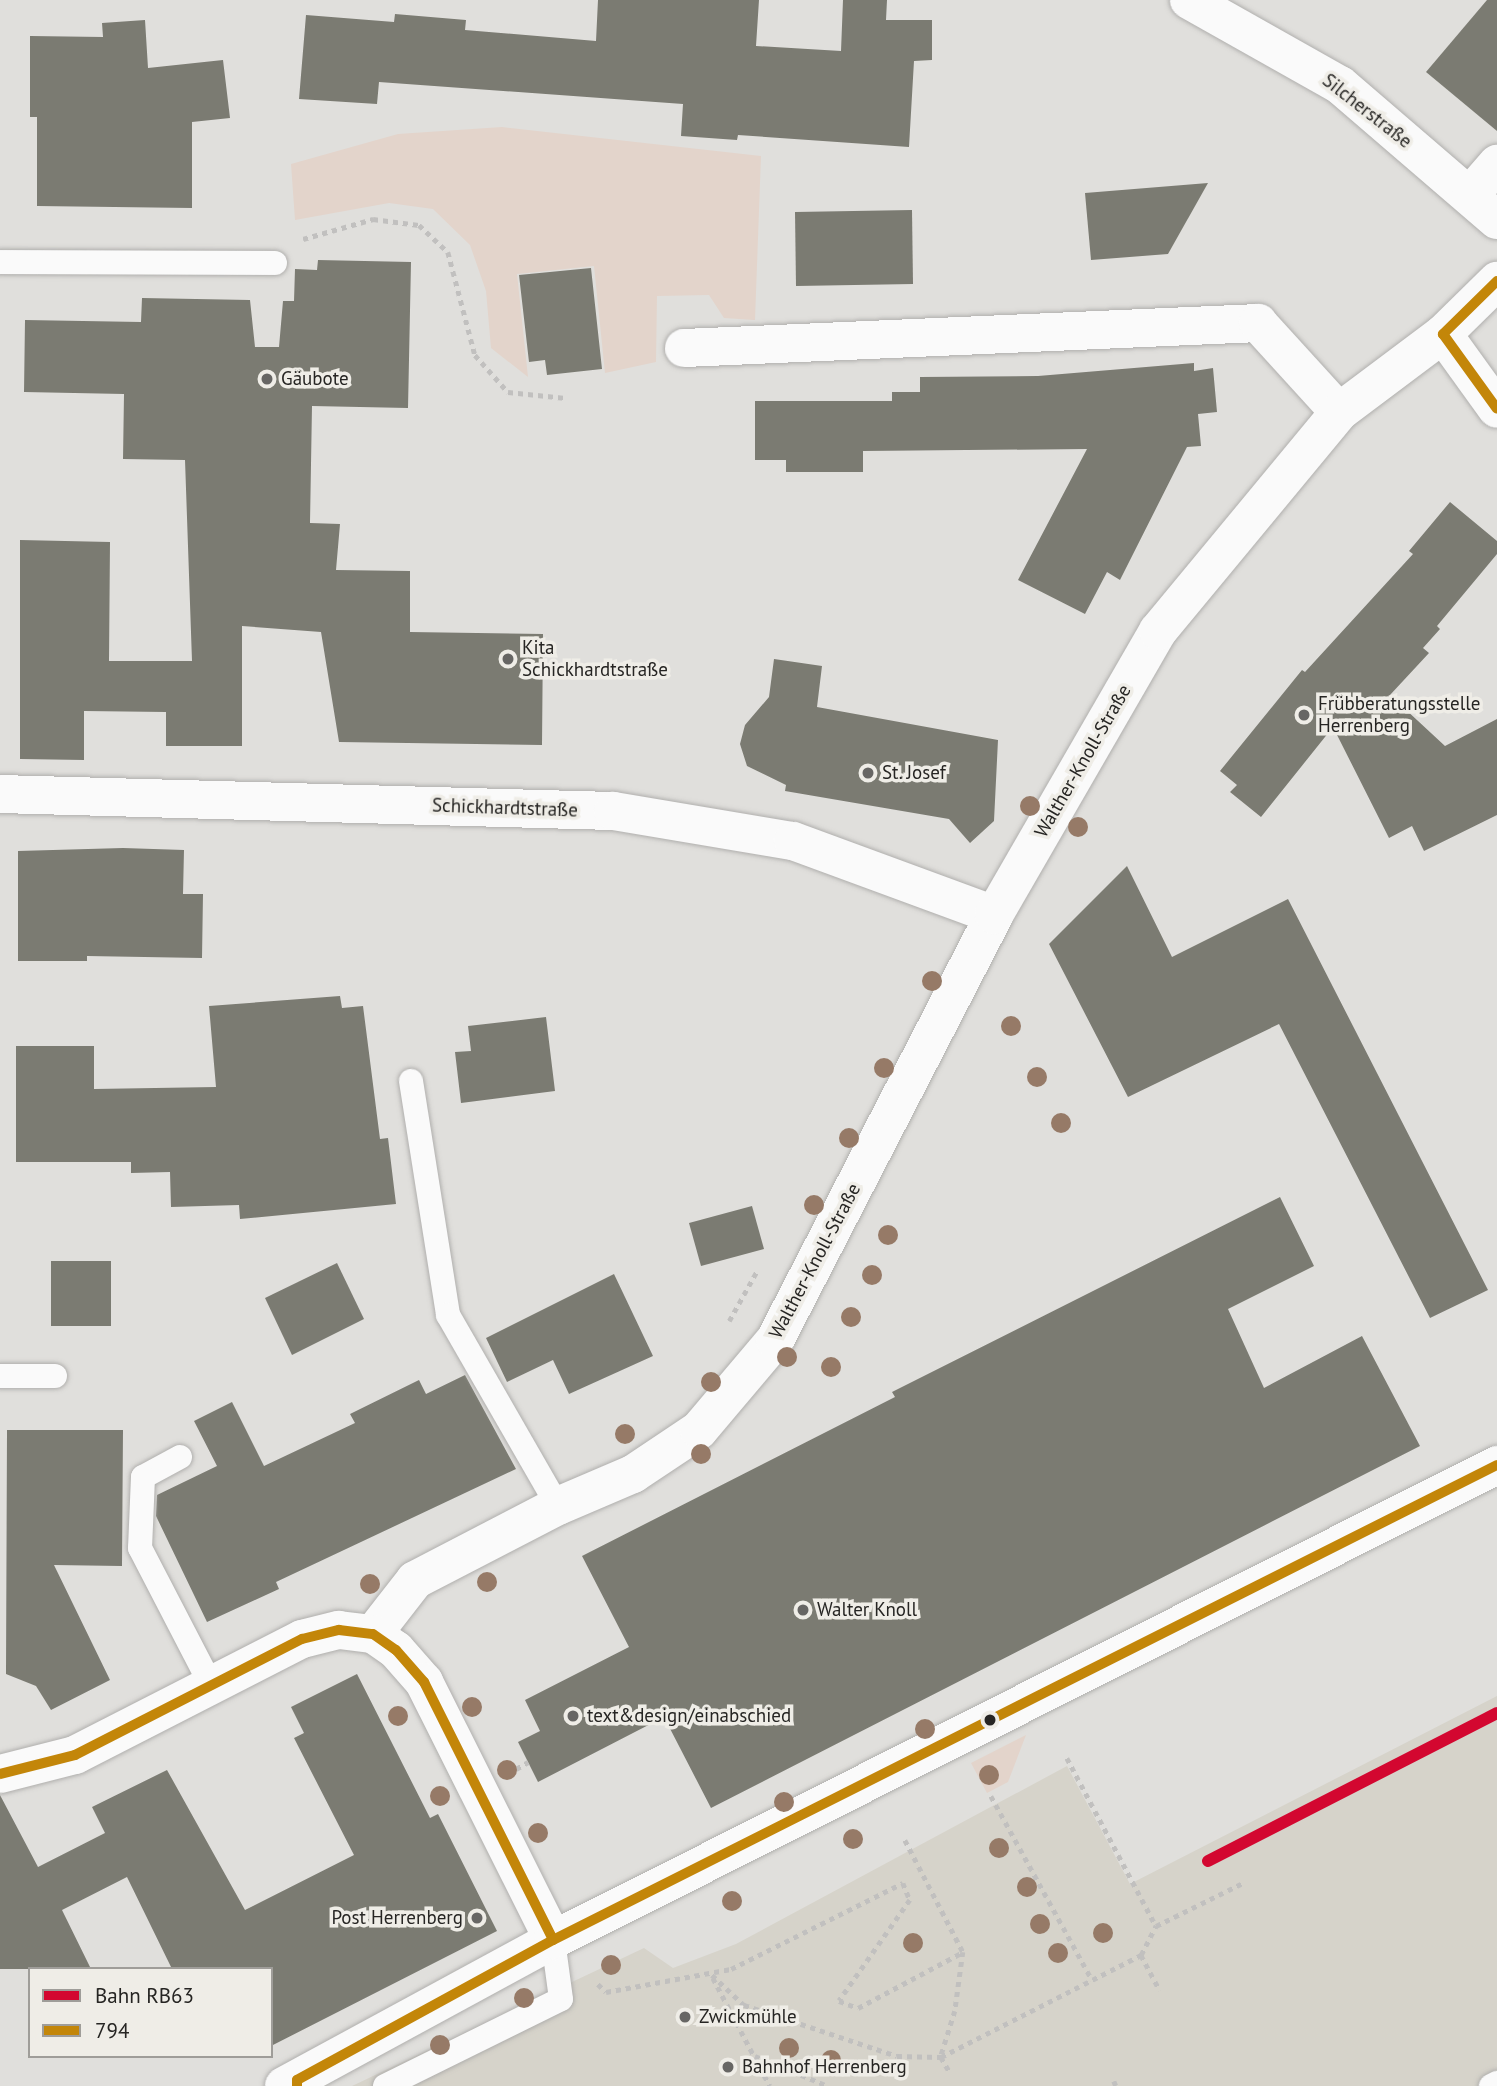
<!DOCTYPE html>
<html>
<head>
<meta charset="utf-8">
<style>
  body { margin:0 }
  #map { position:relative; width:1497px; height:2086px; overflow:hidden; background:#e0dfdc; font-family:"PT Sans",sans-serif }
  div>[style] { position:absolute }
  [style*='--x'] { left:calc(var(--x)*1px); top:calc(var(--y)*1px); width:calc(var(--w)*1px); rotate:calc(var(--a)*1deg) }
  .built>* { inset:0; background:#d6d3ca }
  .green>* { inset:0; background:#e3d4cb }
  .building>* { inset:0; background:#7b7b72 }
  .path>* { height:4.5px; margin-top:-2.25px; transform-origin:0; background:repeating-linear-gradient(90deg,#c1c0bf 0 5px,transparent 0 10px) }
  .roads { filter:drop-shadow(0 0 2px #b0afad) drop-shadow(0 0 2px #b0afad) }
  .lane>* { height:24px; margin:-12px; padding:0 12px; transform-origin:12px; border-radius:12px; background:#fafafa }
  .street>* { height:38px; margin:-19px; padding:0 19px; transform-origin:19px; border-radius:19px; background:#fafafa }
  .bus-1>* { height:10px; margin:-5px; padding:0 5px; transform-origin:5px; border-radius:5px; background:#c38609 }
  .rail-1>* { height:12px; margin:-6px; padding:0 6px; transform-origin:6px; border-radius:6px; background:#d30730 }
  .trees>* { width:20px; height:20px; margin:-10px; border-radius:50%; background:#967a67 }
  .dots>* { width:19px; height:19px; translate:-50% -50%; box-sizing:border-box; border:4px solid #efede7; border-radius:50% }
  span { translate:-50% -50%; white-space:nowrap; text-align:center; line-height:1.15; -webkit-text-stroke:7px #efede7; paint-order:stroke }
  .street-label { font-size:19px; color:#262523 }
  .poi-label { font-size:19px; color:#262523 }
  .left { translate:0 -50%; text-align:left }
  .right { translate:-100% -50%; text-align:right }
  .legend { position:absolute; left:28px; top:1967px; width:245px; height:91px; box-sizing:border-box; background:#efede7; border:2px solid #9f9d99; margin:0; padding:9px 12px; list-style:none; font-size:21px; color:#262523 }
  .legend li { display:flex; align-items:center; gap:14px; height:35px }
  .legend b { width:35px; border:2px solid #9f9d99 }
</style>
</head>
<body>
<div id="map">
  <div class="built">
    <div style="clip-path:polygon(1497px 1696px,1497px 2086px,352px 2086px,644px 1948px,673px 1968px,736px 1944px,1067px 1766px,1130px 1884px)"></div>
  </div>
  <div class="green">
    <div style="clip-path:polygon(502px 127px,761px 156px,755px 320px,724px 318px,709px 295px,657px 296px,656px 362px,605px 373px,594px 266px,517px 274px,528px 377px,491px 348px,486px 291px,470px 245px,433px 209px,389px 203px,295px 220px,291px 164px,398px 134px)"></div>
    <div style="clip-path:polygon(1026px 1735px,1008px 1782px,987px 1793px,971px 1763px)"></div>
  </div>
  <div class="building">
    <div style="clip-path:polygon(598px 0,759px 0,756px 46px,841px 51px,843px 0,887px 0,886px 20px,932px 20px,932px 60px,914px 61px,909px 147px,738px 135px,737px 140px,681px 136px,683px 104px,379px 82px,377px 104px,299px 99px,306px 15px,394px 22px,395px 14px,466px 20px,465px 30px,596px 41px)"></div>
    <div style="clip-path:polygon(1487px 0,1497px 0,1497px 131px,1426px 72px)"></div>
    <div style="clip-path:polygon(145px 20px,148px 68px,223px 60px,230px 118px,192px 122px,192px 208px,37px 206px,37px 117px,30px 117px,30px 36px,103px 37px,102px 23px)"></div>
    <div style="clip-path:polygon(1208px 183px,1168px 254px,1091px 260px,1085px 193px)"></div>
    <div style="clip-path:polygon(912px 210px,913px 284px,796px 286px,795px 212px)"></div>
    <div style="clip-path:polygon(318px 260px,411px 262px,408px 408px,312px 406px,310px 523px,340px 524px,336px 570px,410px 571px,410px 632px,543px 634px,542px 745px,339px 742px,321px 632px,242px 626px,242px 746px,166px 746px,166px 712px,84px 711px,84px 760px,20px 759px,20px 540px,110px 542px,109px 661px,192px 661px,185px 460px,123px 459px,124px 394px,24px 392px,25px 320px,141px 322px,142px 298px,250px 300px,255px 347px,279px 347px,283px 301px,294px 301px,295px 269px,317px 270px)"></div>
    <div style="clip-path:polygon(591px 268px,602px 369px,547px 375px,545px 360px,529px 362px,519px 275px)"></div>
    <div style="clip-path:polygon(1194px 363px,1194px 371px,1213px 368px,1217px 412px,1198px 414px,1201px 446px,1187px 447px,1120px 580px,1107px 572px,1085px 614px,1018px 580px,1087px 449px,863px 451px,863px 472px,786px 472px,786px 460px,755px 460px,755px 401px,892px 401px,892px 392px,920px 392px,920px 377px,1038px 376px)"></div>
    <div style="clip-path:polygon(1450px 502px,1497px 541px,1497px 554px,1437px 626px,1440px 629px,1423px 648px,1429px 653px,1390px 695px,1445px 746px,1497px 719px,1497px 815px,1424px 851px,1412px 826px,1389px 838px,1333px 727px,1261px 817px,1230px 792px,1237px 785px,1220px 771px,1302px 670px,1305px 672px,1413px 554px,1409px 551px)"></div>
    <div style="clip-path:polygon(774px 659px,822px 666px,817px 707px,998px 740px,994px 821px,970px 843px,949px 819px,785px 791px,786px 785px,747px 766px,740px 744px,745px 725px,769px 697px)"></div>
    <div style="clip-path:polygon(123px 848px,184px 850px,183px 894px,203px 894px,202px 958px,87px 956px,87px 961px,18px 961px,18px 851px)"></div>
    <div style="clip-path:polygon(1127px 866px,1172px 957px,1288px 899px,1488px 1290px,1430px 1318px,1279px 1024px,1128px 1097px,1049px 944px)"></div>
    <div style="clip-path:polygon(340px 996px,342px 1008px,363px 1006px,380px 1139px,388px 1138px,396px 1204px,240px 1219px,239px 1205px,171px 1207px,170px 1172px,131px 1173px,131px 1162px,16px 1162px,16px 1046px,94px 1046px,94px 1089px,216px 1087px,209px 1006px)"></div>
    <div style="clip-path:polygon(546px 1017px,555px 1091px,461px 1103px,455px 1052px,471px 1051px,468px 1026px)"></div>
    <div style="clip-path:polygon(1280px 1197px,1314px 1266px,1228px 1309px,1264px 1388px,1362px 1336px,1420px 1446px,711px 1808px,664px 1717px,538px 1782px,518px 1742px,540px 1731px,525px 1700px,629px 1647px,582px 1556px,895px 1397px,892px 1392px)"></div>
    <div style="clip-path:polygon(752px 1206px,764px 1249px,701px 1266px,689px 1223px)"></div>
    <div style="clip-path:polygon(51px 1261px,111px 1261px,111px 1326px,51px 1326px)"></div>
    <div style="clip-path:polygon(337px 1263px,364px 1319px,292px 1355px,265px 1298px)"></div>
    <div style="clip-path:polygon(614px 1274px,653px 1356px,569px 1394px,553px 1360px,507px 1382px,486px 1338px)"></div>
    <div style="clip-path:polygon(465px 1375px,516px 1469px,276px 1582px,279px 1589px,207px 1622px,156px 1516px,157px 1495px,217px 1466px,194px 1421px,232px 1402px,264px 1466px,355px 1423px,350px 1414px,419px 1380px,426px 1394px)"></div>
    <div style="clip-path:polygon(7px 1430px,123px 1430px,122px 1566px,54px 1565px,110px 1680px,51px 1710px,36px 1686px,6px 1674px)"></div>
    <div style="clip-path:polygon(357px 1674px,430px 1818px,438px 1814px,497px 1931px,271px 2046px,271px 1969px,172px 1969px,127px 1877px,62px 1910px,91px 1969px,0 1969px,0 1795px,38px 1867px,105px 1833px,92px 1807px,167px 1770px,245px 1910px,354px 1855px,294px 1738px,304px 1733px,291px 1707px)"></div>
  </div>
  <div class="path">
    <div style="--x:303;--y:239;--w:73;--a:-15.9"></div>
    <div style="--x:373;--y:219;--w:46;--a:7.4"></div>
    <div style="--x:419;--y:225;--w:40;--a:43"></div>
    <div style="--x:448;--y:252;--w:106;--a:75.3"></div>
    <div style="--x:475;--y:355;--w:50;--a:48.3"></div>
    <div style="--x:508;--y:392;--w:58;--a:5.9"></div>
    <div style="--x:729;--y:1321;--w:57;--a:-60.8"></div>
    <div style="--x:1067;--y:1758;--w:190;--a:62.1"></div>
    <div style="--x:516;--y:1769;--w:14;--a:-30"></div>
    <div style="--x:991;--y:1796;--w:210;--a:61.2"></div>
    <div style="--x:905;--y:1840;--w:126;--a:62.6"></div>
    <div style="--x:963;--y:1952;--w:60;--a:97.7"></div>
    <div style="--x:955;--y:2011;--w:47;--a:107.3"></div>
    <div style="--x:1141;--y:1955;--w:40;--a:62"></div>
    <div style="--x:712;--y:1975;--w:44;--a:43.2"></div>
    <div style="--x:744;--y:2005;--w:161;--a:18.4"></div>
    <div style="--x:897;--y:2056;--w:44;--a:1.3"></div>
    <div style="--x:941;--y:2057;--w:225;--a:-27"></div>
    <div style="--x:1141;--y:1955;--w:33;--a:-63"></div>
    <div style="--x:1156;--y:1926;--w:99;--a:-26.3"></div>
    <div style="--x:713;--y:1978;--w:122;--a:62.2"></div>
    <div style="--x:598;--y:1984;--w:11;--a:45"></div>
    <div style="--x:606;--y:1992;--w:127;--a:-10.4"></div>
    <div style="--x:731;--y:1969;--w:192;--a:-26.6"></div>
    <div style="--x:903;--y:1883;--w:18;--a:68"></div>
    <div style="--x:910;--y:1900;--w:123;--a:125.1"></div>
    <div style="--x:839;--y:2001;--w:20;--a:20"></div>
    <div style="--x:858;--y:2008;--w:119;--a:-28.1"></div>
    <div style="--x:755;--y:2056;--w:79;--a:22.3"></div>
    <div style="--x:941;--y:2057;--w:16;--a:60"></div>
    <div style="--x:1114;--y:2081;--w:5;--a:68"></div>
  </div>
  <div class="roads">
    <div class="lane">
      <div style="--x:0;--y:262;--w:275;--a:0.2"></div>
      <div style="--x:411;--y:1081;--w:237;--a:81"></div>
      <div style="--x:448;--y:1315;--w:220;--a:60.1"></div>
      <div style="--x:0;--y:1376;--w:55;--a:0"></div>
      <div style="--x:180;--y:1457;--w:42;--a:151.6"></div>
      <div style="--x:143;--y:1477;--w:71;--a:92.4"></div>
      <div style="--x:140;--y:1548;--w:157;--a:62.6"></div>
      <div style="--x:385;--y:2086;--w:196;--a:-26.3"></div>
      <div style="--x:561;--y:1999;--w:60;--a:-97.7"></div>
      <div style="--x:1491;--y:2086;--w:7;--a:-27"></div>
    </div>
    <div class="street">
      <div style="--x:1189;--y:0;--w:173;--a:29.4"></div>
      <div style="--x:1340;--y:85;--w:207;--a:40.7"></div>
      <div style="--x:1471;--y:194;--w:40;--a:-49"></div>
      <div style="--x:1443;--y:334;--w:92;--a:54.2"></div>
      <div style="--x:684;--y:348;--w:575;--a:-2.49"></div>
      <div style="--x:1258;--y:323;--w:120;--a:47.7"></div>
      <div style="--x:0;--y:794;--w:613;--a:1.59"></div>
      <div style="--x:613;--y:811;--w:182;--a:9.5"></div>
      <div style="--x:793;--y:841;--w:214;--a:20.2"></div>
      <div style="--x:373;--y:1634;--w:68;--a:-52.1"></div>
      <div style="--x:415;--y:1580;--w:161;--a:-27.4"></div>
      <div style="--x:558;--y:1506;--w:82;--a:-23.1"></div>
      <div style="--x:633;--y:1474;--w:79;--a:-33.7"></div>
      <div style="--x:699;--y:1430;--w:118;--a:-49.8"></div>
      <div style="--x:775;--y:1340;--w:478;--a:-62.7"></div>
      <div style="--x:994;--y:915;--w:328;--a:-60"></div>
      <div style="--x:1158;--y:631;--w:284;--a:-50.4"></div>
      <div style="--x:1339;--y:412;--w:130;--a:-36.9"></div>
      <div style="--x:1443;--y:334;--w:76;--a:-44.5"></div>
      <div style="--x:0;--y:1774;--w:77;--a:-14.2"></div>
      <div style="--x:75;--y:1755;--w:255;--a:-27.1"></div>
      <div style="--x:302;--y:1639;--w:38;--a:-14"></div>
      <div style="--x:339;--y:1630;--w:34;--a:7"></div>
      <div style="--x:373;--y:1634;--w:28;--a:35"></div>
      <div style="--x:396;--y:1650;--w:43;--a:48.8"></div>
      <div style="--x:424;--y:1682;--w:288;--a:63.4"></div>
      <div style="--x:284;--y:2086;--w:306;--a:-28.5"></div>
      <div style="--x:553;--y:1940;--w:1057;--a:-26.71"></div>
    </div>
  </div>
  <div class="bus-1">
    <div style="--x:1497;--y:281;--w:76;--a:135.5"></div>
    <div style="--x:1443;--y:334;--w:92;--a:54.2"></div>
    <div style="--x:0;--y:1774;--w:77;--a:-14.2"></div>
    <div style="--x:75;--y:1755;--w:255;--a:-27.1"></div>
    <div style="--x:302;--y:1639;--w:38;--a:-14"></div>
    <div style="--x:339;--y:1630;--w:34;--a:7"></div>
    <div style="--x:373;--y:1634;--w:28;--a:35"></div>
    <div style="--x:396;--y:1650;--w:43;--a:48.8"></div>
    <div style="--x:424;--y:1682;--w:288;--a:63.4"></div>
    <div style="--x:297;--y:2086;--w:6;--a:-90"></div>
    <div style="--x:297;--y:2080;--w:292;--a:-28.7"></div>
    <div style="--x:553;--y:1940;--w:1057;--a:-26.71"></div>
  </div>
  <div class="rail-1">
    <div style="--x:1208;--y:1861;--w:325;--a:-27.1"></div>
  </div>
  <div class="trees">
    <div style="left:1030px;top:806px"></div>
    <div style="left:1078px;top:827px"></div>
    <div style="left:932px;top:981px"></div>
    <div style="left:1011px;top:1026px"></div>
    <div style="left:884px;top:1068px"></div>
    <div style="left:1037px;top:1077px"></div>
    <div style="left:1061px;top:1123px"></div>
    <div style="left:849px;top:1138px"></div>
    <div style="left:814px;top:1205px"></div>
    <div style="left:888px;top:1235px"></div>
    <div style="left:872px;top:1275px"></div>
    <div style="left:851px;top:1317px"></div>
    <div style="left:787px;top:1357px"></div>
    <div style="left:831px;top:1367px"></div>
    <div style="left:711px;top:1382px"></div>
    <div style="left:625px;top:1434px"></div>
    <div style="left:701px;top:1454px"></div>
    <div style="left:487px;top:1582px"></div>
    <div style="left:370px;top:1584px"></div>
    <div style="left:472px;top:1707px"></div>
    <div style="left:398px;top:1716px"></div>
    <div style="left:925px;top:1729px"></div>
    <div style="left:507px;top:1770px"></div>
    <div style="left:989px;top:1775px"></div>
    <div style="left:440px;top:1796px"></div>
    <div style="left:784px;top:1802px"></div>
    <div style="left:538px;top:1833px"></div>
    <div style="left:853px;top:1839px"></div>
    <div style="left:999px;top:1848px"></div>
    <div style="left:1027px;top:1887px"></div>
    <div style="left:732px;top:1901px"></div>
    <div style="left:1040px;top:1924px"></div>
    <div style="left:1103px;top:1933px"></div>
    <div style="left:913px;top:1943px"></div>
    <div style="left:1058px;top:1953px"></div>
    <div style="left:611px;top:1965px"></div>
    <div style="left:524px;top:1998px"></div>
    <div style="left:440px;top:2045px"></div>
    <div style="left:789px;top:2048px"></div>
    <div style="left:831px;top:2060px"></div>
  </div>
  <div class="dots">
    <div style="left:267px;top:379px;background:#676664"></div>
    <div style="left:508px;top:659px;background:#676664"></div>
    <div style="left:1304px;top:715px;background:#676664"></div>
    <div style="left:868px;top:773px;background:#676664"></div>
    <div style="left:803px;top:1610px;background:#676664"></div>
    <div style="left:573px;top:1716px;background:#676664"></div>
    <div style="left:990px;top:1720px;background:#262523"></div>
    <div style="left:477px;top:1918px;background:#676664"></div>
    <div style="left:685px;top:2017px;background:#676664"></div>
    <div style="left:728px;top:2067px;background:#676664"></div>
  </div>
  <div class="street-label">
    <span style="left:1367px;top:111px;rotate:38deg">Silcherstraße</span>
    <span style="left:1083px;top:761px;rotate:-60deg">Walther-Knoll-Straße</span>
    <span style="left:505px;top:808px;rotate:2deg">Schickhardtstraße</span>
    <span style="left:815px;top:1261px;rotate:-62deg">Walther-Knoll-Straße</span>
  </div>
  <div class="poi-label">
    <span class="left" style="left:281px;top:379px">Gäubote</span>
    <span class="left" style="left:522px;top:659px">Kita<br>Schickhardtstraße</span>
    <span class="left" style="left:1318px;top:715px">Frübberatungsstelle<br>Herrenberg</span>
    <span class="left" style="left:882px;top:773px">St. Josef</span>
    <span class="left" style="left:817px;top:1610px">Walter Knoll</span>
    <span class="left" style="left:587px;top:1716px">text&amp;design/einabschied</span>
    <span class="right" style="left:463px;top:1918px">Post Herrenberg</span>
    <span class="left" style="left:699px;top:2017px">Zwickmühle</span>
    <span class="left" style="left:742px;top:2067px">Bahnhof Herrenberg</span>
  </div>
  <ul class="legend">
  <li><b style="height:9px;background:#d30730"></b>Bahn RB63</li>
  <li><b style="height:9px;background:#c38609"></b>794</li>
  </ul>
</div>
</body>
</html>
